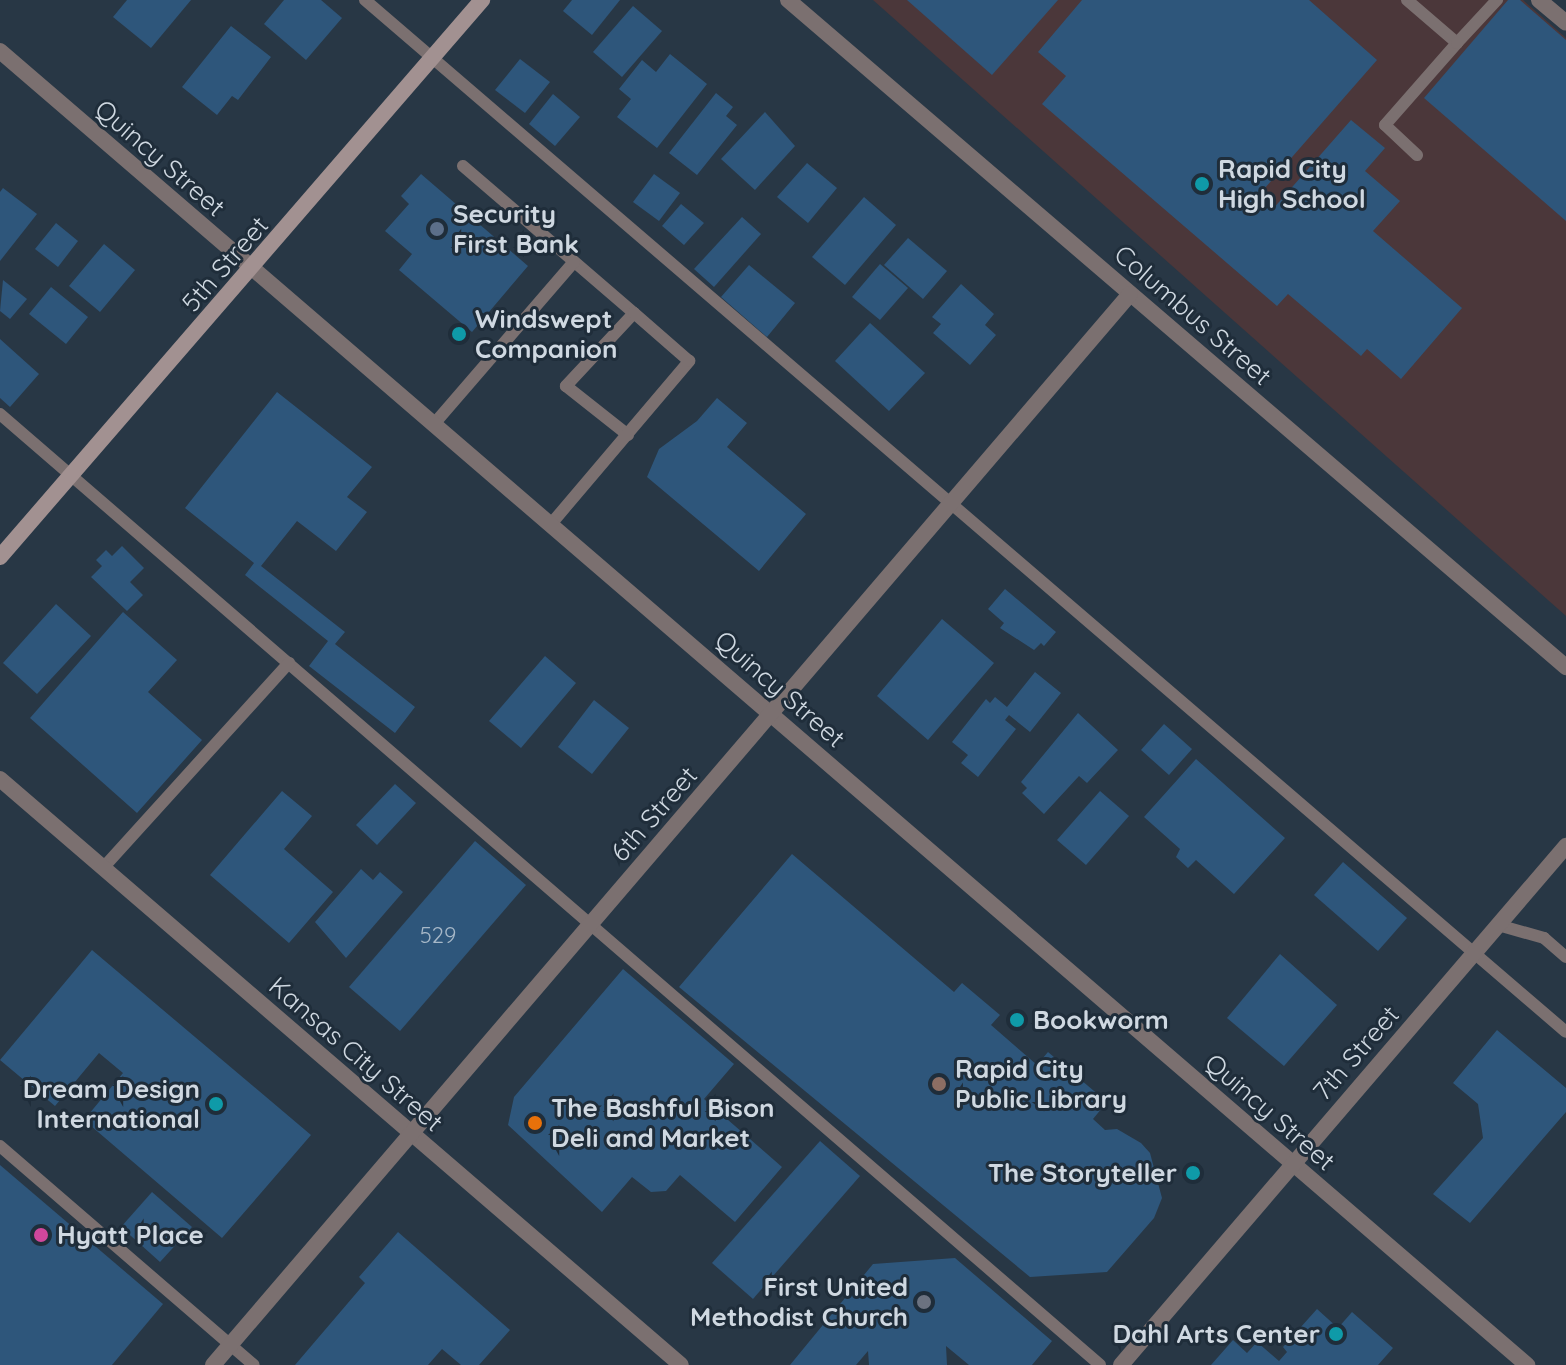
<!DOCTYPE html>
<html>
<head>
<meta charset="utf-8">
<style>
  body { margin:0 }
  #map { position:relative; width:1566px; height:1365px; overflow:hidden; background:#283745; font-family:Quicksand,sans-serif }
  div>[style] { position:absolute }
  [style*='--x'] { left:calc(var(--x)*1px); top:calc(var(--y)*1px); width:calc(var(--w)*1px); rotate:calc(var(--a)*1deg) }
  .education>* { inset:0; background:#4b373a }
  .building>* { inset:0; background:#2e567b }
  .lane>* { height:12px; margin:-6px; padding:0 6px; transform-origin:6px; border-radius:6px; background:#7b7070 }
  .street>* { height:16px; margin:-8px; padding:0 8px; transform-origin:8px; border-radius:8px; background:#7b7070 }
  .secondary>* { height:16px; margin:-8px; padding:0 8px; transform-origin:8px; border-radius:8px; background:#a29191 }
  .dots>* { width:22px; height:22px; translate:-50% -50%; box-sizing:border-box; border:4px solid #1f2d3a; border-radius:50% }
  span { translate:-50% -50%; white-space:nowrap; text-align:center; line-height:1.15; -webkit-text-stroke:6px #1f2d3a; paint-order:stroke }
  .number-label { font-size:22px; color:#a7b8c8 }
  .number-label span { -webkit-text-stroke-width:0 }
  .street-label { font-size:26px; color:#cfd8e1 }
  .poi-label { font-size:26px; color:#cfd8e1; font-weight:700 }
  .left { translate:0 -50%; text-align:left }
  .right { translate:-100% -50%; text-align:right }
</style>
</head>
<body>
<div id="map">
  <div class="education">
    <div style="clip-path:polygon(873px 0,1523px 0,1566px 38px,1566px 616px)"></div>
  </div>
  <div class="building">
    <div style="clip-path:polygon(127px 0,191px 0,151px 48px,113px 17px)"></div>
    <div style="clip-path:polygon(284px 0,321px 0,342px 18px,306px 60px,264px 24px)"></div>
    <div style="clip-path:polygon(572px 0,620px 0,592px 35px,563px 11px)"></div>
    <div style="clip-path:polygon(907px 0,1058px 0,992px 75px)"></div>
    <div style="clip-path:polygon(1082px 0,1309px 0,1377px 60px,1257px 197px,1272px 210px,1351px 120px,1385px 148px,1365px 171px,1400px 201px,1373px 231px,1462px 308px,1401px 379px,1367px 349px,1361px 356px,1288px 294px,1277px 306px,1042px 104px,1066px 76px,1038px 52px)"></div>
    <div style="clip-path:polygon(1508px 0,1520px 0,1566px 40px,1566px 221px,1424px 98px)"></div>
    <div style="clip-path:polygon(633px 6px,662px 31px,622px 77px,593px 52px)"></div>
    <div style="clip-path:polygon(231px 26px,271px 57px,238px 100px,232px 96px,217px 115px,182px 87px)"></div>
    <div style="clip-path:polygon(670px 54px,707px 84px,657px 148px,617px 117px,631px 99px,619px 89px,642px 60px,656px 72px)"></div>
    <div style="clip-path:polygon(520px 59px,550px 82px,525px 113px,495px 90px)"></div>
    <div style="clip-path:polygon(716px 93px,733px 107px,726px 116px,737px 125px,697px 175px,669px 153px)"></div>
    <div style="clip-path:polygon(553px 94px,580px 117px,555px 146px,529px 124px)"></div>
    <div style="clip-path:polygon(765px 112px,795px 146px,755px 190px,721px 159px)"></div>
    <div style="clip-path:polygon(807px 163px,837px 188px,808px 223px,777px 197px)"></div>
    <div style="clip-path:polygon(421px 174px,528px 266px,472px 332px,399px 270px,412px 254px,385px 231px,409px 204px,401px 196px)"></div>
    <div style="clip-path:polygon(654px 174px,680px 193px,659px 221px,633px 202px)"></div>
    <div style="clip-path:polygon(3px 188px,37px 214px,0 261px,0 192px)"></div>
    <div style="clip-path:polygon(864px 197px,896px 225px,845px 285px,812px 257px)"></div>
    <div style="clip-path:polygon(681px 204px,704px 223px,684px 245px,662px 226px)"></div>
    <div style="clip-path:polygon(742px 217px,761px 234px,714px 287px,694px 269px)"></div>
    <div style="clip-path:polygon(56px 223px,78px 241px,58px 267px,35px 249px)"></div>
    <div style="clip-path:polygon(908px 238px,947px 271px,923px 299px,884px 265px)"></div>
    <div style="clip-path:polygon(104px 244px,135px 270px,100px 312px,69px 286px)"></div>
    <div style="clip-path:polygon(880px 264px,908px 288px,880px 320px,852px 297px)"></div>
    <div style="clip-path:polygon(749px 265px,795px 303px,767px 337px,721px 297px)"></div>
    <div style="clip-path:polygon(3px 280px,27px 299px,10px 319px,0 311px)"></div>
    <div style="clip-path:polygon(961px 284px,994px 314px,985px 325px,996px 335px,970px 365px,933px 333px,941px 324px,932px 317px)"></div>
    <div style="clip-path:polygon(51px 287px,88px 317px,66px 344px,29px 314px)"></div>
    <div style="clip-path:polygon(870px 323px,925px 373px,889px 411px,835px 361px)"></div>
    <div style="clip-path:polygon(0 339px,39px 374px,10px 407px,0 398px)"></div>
    <div style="clip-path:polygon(277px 392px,372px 467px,347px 497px,367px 512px,336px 551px,297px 521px,261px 566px,345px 632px,335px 644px,415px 707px,395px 733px,309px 666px,328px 641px,245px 575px,254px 563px,185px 508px)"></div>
    <div style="clip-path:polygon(717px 398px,747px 423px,727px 447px,806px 514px,759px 571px,647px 477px,659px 449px,697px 421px)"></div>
    <div style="clip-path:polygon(122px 546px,144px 568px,130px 582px,143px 595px,127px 611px,91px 577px,102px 566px,96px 560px,106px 550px,112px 556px)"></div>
    <div style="clip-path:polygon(1005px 589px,1056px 632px,1044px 646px,1041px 643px,1034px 650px,1000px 628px,1004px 623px,988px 609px)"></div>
    <div style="clip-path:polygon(56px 604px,91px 636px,37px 694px,3px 663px)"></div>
    <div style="clip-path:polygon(123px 612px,177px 660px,148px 692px,202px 740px,137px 813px,30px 718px)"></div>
    <div style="clip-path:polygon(942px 619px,994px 663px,928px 740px,877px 696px)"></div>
    <div style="clip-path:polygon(545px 656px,576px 683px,521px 748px,489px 721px)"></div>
    <div style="clip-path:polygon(1035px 672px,1061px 693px,1030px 732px,1009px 715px,1005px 720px,1016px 729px,978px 777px,961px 763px,968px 755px,952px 742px,986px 699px,990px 703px,995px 697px,1007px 707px)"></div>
    <div style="clip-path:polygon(594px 700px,629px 728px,592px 774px,558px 747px)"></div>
    <div style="clip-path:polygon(1078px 713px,1118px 750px,1087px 783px,1079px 776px,1044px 814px,1022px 793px,1027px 788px,1021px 782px)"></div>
    <div style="clip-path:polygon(1164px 724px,1192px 749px,1169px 775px,1141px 750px)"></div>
    <div style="clip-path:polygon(1196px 759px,1285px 838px,1234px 894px,1196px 860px,1188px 868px,1176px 857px,1180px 849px,1144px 817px)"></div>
    <div style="clip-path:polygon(395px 784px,416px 803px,377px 845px,356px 825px)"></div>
    <div style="clip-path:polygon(282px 791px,312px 816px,284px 849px,333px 892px,289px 943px,210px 875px)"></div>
    <div style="clip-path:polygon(1100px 791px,1129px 816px,1086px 865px,1057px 840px)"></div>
    <div style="clip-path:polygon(475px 841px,526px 885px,400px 1031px,349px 987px)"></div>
    <div style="clip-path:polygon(792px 854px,954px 992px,962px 983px,1000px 1015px,991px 1025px,1037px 1065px,1048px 1052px,1107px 1102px,1093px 1119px,1105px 1130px,1117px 1129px,1141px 1143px,1150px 1153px,1162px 1198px,1154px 1218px,1107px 1272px,1030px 1277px,679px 987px)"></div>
    <div style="clip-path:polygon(1343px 862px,1407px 918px,1378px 951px,1314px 895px)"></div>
    <div style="clip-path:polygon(361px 869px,373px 880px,380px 872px,403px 892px,346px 958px,315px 922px)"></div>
    <div style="clip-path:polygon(92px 950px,311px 1135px,222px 1238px,84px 1120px,123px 1073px,99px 1053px,55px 1106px,0 1060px)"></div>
    <div style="clip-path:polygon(1280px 954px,1337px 1005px,1284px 1066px,1227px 1018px)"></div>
    <div style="clip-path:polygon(623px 969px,734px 1064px,704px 1099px,782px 1167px,735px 1222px,680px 1175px,666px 1191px,651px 1192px,632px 1177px,602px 1212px,508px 1125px,514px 1097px)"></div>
    <div style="clip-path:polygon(1497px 1030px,1566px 1088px,1566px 1112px,1470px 1223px,1433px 1194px,1483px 1138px,1478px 1104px,1453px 1083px)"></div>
    <div style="clip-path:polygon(820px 1141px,860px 1176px,753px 1299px,712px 1263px)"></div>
    <div style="clip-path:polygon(0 1165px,163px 1304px,112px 1365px,0 1365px)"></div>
    <div style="clip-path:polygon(152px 1192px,192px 1227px,160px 1262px,121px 1227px)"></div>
    <div style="clip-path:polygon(398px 1232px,510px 1330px,479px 1365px,461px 1365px,442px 1349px,428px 1365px,295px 1365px,365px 1283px,359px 1277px)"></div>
    <div style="clip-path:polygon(955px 1258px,1052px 1341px,1032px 1365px,969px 1365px,946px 1346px,947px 1365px,869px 1365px,868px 1351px,856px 1365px,790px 1365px,873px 1264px)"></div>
    <div style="clip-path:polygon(1317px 1309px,1338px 1328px,1352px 1312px,1393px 1348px,1378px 1365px,1211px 1365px,1233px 1340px,1247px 1353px,1257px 1342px,1279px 1361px,1287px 1352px,1283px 1347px)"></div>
  </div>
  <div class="lane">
    <div style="--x:365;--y:0;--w:1583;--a:40.67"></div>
    <div style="--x:1407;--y:0;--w:66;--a:40.7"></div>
    <div style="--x:1457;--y:43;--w:109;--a:131.3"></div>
    <div style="--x:1385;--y:125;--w:44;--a:43.2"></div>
    <div style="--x:1457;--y:43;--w:59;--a:-47.1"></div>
    <div style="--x:463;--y:166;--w:225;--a:40.7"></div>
    <div style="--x:634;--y:313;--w:100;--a:133"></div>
    <div style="--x:566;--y:386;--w:79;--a:38.3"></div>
    <div style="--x:0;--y:414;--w:1454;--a:40.84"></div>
    <div style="--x:434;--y:424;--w:214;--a:-49.2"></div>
    <div style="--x:551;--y:524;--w:214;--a:-49.7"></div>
    <div style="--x:689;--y:361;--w:73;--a:-138.9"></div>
    <div style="--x:103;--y:868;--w:277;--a:-47.8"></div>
    <div style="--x:1498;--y:925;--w:48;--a:15.8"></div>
    <div style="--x:1544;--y:938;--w:29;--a:41"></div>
    <div style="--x:0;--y:1146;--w:335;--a:40.8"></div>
  </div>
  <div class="street">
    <div style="--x:788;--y:0;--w:1025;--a:40.61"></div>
    <div style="--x:1539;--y:0;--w:35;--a:40"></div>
    <div style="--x:0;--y:51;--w:2015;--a:40.71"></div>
    <div style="--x:0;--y:779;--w:898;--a:40.71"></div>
    <div style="--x:213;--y:1365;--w:1410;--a:-49.43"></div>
    <div style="--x:1121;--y:1365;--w:684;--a:-49.39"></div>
  </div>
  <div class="secondary">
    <div style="--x:0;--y:557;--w:737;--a:-49.13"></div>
  </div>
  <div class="dots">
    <div style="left:1202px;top:184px;background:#0f9aa8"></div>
    <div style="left:437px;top:229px;background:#5c6f8a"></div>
    <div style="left:459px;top:334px;background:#0f9aa8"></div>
    <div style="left:1017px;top:1020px;background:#0f9aa8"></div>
    <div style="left:939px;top:1084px;background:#8d6e63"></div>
    <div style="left:216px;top:1104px;background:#0f9aa8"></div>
    <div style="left:535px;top:1123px;background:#e8710a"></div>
    <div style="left:1193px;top:1173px;background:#0f9aa8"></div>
    <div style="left:41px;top:1235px;background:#d1479c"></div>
    <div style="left:924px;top:1302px;background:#6b7280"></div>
    <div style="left:1336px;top:1334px;background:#0f9aa8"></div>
  </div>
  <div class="number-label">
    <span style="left:438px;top:936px">529</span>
  </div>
  <div class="street-label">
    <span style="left:160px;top:158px;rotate:41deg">Quincy Street</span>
    <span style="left:225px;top:264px;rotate:-49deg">5th Street</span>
    <span style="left:1193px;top:315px;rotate:41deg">Columbus Street</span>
    <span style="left:780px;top:689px;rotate:41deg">Quincy Street</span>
    <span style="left:654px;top:814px;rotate:-49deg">6th Street</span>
    <span style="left:1356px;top:1053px;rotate:-49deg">7th Street</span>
    <span style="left:356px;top:1054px;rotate:41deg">Kansas City Street</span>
    <span style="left:1270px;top:1112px;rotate:41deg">Quincy Street</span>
  </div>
  <div class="poi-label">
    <span class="left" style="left:1218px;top:184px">Rapid City<br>High School</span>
    <span class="left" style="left:453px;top:229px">Security<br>First Bank</span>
    <span class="left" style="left:475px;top:334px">Windswept<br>Companion</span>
    <span class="left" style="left:1033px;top:1020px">Bookworm</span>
    <span class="left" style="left:955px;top:1084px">Rapid City<br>Public Library</span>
    <span class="right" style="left:200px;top:1104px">Dream Design<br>International</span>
    <span class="left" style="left:551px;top:1123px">The Bashful Bison<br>Deli and Market</span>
    <span class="right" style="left:1177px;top:1173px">The Storyteller</span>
    <span class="left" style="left:57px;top:1235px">Hyatt Place</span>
    <span class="right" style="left:908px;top:1302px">First United<br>Methodist Church</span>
    <span class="right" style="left:1320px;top:1334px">Dahl Arts Center</span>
  </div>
</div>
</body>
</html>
